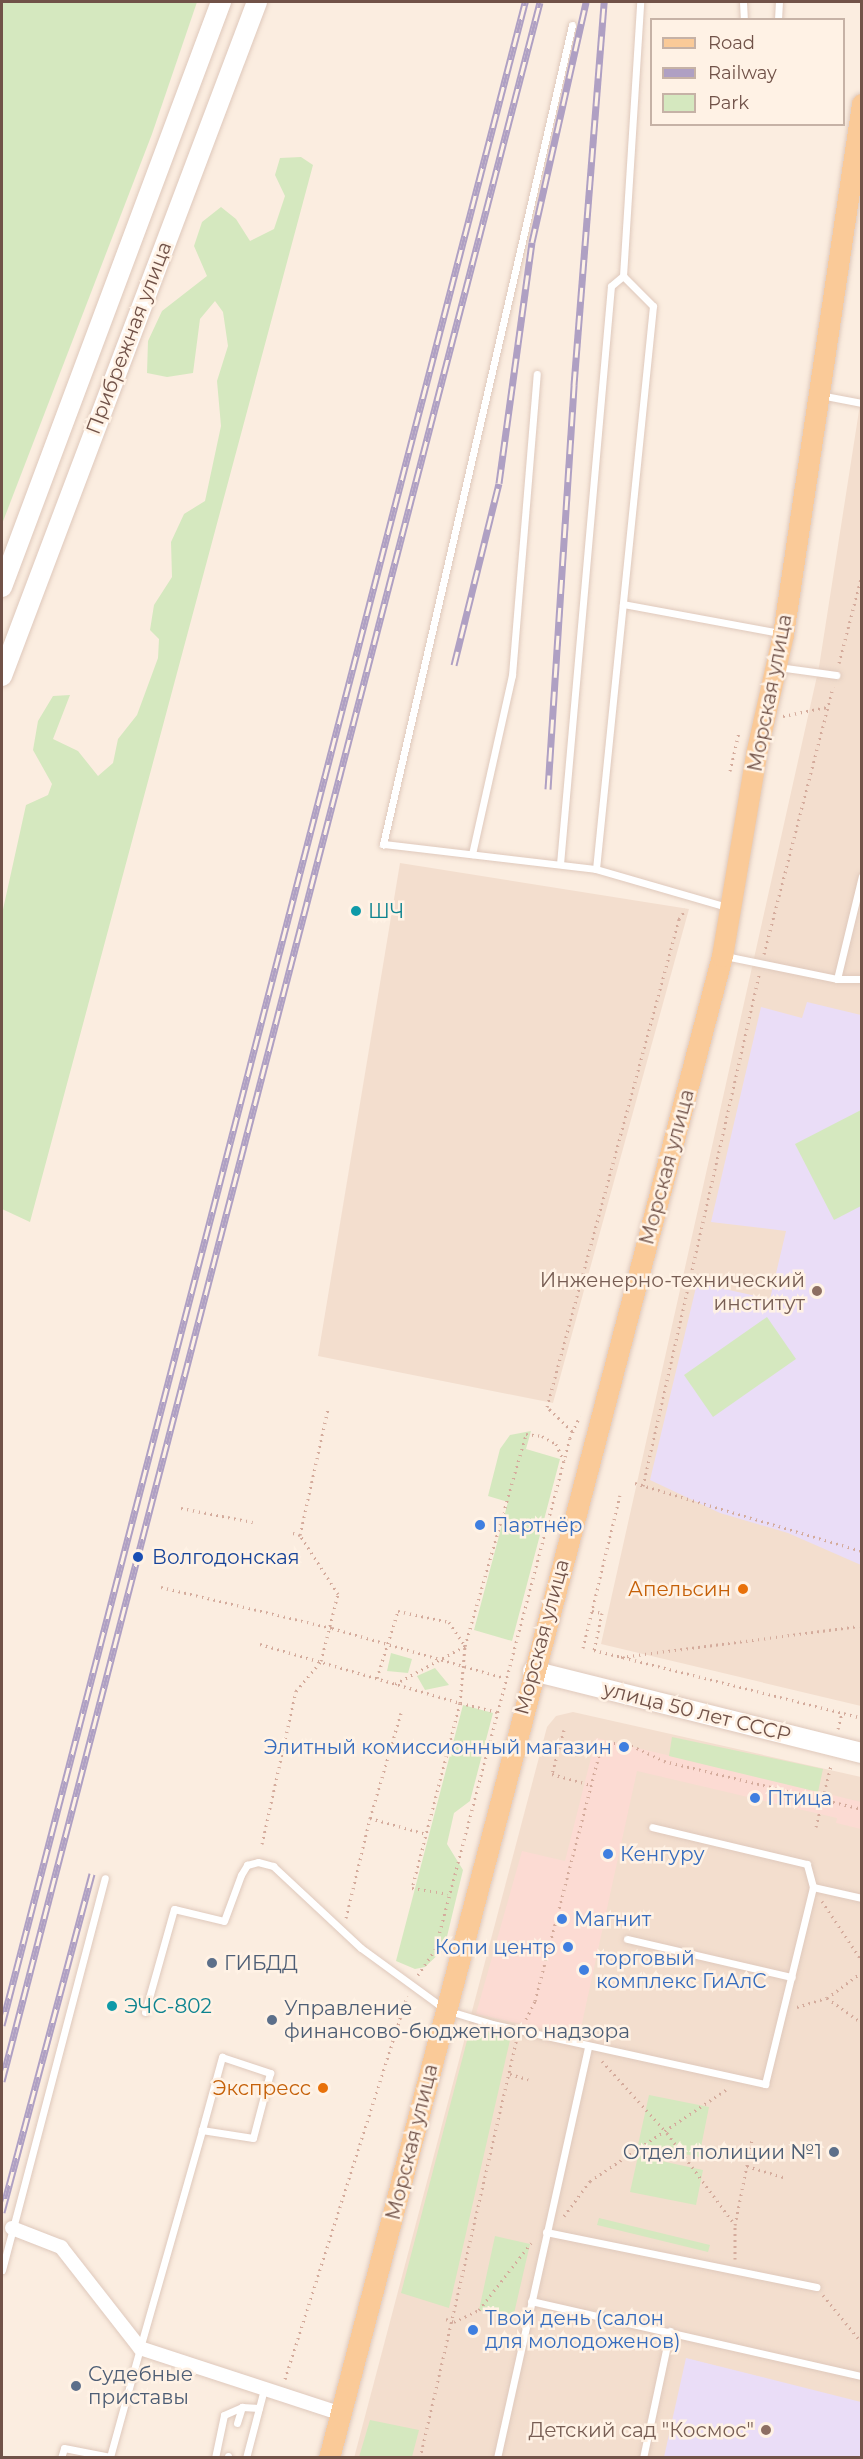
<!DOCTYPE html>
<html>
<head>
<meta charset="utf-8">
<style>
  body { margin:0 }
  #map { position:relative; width:863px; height:2459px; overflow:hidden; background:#fbede0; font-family:Montserrat,sans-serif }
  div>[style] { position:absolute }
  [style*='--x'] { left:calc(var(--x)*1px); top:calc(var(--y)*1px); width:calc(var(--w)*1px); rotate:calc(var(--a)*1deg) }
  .residential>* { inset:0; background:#f3dece }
  .commercial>* { inset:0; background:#fcdbd3 }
  .education>* { inset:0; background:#eaddf7 }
  .green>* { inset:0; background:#d5e8bf }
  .path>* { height:3px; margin-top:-1.5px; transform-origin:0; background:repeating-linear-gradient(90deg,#d4ab9c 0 1.5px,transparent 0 6px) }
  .roads { filter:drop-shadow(0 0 2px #dfc9bc) drop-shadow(0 0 2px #dfc9bc) }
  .lane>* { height:7px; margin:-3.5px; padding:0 3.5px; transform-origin:3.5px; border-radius:3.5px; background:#fff }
  .street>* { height:14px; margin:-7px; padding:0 7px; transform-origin:7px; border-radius:7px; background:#fff }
  .secondary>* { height:20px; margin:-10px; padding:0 10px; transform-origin:10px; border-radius:10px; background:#fff }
  .primary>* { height:21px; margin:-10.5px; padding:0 10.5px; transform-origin:10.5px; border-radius:10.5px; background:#faca98 }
  .rail>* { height:7px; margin-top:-3.5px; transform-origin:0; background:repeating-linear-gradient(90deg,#fff2e5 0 14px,#afa0c3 0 28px); box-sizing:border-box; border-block:2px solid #afa0c3 }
  .dots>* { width:16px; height:16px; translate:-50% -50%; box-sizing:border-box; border:3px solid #fff2e5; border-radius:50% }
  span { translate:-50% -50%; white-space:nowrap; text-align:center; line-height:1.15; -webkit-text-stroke:5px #fff2e5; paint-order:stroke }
  .street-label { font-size:20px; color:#715248 }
  .culture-label { font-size:20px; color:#0d838f }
  .left { translate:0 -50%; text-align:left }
  .education-label { font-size:20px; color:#785e54 }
  .right { translate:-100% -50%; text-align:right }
  .shop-label { font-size:20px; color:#366cbe }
  .transit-label { font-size:20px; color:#164399 }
  .food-label { font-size:20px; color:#c56008 }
  .service-label { font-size:20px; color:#4e5e75 }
  .frame { position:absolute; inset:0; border:3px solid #715248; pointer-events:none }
  .legend { position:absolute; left:650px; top:18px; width:195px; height:108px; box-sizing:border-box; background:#fff2e5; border:2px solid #c6b2a6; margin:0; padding:8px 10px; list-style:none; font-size:18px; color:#715248 }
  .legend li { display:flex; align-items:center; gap:12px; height:30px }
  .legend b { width:30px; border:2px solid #c6b2a6 }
</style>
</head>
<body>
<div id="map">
  <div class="residential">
    <div style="clip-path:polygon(861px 398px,861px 1706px,601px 1644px,819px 667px)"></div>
    <div style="clip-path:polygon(400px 863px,689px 909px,553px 1403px,318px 1356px)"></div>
    <div style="clip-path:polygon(573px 1712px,861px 1777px,861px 2457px,354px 2458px,547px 1727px,556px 1716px)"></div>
  </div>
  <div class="commercial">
    <div style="clip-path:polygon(596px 1738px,861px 1802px,861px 1829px,836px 1823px,837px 1818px,637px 1771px,579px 2037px,476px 2014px,522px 1851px,565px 1861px)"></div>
  </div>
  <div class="education">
    <div style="clip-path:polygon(807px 1002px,861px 1015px,861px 1565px,788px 1533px,720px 1513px,650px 1480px,697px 1283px,770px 1299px,786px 1231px,711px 1222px,761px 1007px,802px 1018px)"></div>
    <div style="clip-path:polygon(686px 2358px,861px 2402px,861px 2457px,664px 2457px)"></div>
  </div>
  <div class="green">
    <div style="clip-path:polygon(2px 2px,197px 2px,152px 134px,2px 524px)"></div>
    <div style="clip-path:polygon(301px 157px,313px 165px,30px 1222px,2px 1209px,2px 914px,26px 805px,48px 795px,52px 784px,33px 750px,38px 721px,53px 696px,70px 695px,53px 739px,78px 751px,98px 776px,113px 763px,118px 739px,137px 715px,158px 658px,159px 639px,150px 630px,154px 605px,172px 577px,171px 542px,184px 514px,205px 501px,221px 426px,217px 381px,228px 346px,223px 312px,215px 301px,200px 319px,193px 373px,167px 377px,147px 373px,148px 341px,162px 311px,207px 276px,194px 246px,202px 222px,221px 207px,236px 219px,250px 241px,274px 229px,285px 196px,275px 175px,280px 158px)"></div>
    <div style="clip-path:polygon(861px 1110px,861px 1206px,834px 1220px,795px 1144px)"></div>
    <div style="clip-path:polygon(767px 1317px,796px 1359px,713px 1417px,684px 1375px)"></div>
    <div style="clip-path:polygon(531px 1431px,526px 1449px,560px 1459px,512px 1641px,474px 1630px,508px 1502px,488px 1496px,500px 1449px,510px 1435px)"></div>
    <div style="clip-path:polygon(391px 1653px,412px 1659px,408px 1673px,387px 1671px)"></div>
    <div style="clip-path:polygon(435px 1668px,449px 1685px,425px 1690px,417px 1676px)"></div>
    <div style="clip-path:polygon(463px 1705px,493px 1713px,470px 1801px,454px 1813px,447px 1844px,463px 1870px,444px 1949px,425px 1967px,415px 1969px,396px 1961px)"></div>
    <div style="clip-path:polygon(672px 1737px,823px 1769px,818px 1792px,669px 1756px)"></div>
    <div style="clip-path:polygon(476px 2028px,510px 2040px,449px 2308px,401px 2293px,469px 2033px)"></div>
    <div style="clip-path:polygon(649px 2095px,709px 2107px,699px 2157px,638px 2145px)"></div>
    <div style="clip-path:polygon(638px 2156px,703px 2170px,696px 2205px,630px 2192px)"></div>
    <div style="clip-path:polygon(599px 2218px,710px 2245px,708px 2252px,597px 2225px)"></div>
    <div style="clip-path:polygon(495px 2236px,530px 2244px,513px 2318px,479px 2310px)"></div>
    <div style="clip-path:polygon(370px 2420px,419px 2430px,412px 2457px,359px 2457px)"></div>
  </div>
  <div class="path">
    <div style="--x:839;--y:663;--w:91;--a:-75.4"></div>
    <div style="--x:783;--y:716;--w:45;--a:-11.6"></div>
    <div style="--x:730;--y:771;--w:40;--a:-77"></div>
    <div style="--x:764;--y:954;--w:276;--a:-75.5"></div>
    <div style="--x:572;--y:1431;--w:35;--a:-136"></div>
    <div style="--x:547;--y:1407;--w:506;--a:-74.86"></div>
    <div style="--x:679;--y:919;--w:12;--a:-55"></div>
    <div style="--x:635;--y:1483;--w:237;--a:16.7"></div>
    <div style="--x:643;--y:1486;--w:524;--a:-77.21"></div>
    <div style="--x:181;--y:1508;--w:73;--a:11"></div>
    <div style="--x:300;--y:1535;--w:129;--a:-77.5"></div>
    <div style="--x:161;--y:1587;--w:176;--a:13.5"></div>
    <div style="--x:332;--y:1628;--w:177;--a:16.1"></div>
    <div style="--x:862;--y:1605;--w:28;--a:90"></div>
    <div style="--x:592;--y:1611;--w:10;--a:11"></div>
    <div style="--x:602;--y:1613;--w:38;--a:102"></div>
    <div style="--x:594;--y:1650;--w:276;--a:14.2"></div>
    <div style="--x:260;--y:1644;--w:209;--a:16.4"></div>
    <div style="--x:460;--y:1703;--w:191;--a:104.5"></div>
    <div style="--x:412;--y:1888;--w:36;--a:9"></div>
    <div style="--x:583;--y:1648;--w:157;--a:-76.4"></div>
    <div style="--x:621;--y:1657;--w:240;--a:-7.4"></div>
    <div style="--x:377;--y:1678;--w:70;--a:-72.6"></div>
    <div style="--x:398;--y:1611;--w:52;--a:12.2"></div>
    <div style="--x:449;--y:1622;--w:29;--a:56"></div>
    <div style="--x:465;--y:1646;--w:80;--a:151.5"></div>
    <div style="--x:497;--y:1712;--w:38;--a:-166"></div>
    <div style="--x:460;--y:1703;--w:57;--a:-85"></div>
    <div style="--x:465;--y:1646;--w:221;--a:-73.9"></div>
    <div style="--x:526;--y:1434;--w:16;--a:7"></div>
    <div style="--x:542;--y:1436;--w:16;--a:30"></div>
    <div style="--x:556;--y:1444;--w:19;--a:65"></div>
    <div style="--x:401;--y:1713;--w:109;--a:106.4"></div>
    <div style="--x:370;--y:1818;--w:58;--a:15.9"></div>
    <div style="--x:838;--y:1729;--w:16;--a:-76"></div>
    <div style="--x:564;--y:1730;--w:46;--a:105.3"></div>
    <div style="--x:552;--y:1774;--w:41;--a:15.8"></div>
    <div style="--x:816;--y:1827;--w:64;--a:-76.4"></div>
    <div style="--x:262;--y:1844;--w:157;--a:-77.5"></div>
    <div style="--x:296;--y:1691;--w:39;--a:-50"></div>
    <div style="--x:321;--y:1661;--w:69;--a:-75.8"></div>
    <div style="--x:338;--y:1594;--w:70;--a:-122.8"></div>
    <div style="--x:300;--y:1535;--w:11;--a:-165"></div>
    <div style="--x:822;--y:1901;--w:72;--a:56.3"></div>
    <div style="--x:346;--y:1918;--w:103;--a:-76.5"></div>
    <div style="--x:418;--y:1975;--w:30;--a:-56"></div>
    <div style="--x:435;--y:1950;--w:529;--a:-75.23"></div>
    <div style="--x:570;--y:1438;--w:24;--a:-66"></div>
    <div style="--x:827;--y:1998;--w:43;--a:35.5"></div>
    <div style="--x:797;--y:2007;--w:31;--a:-17"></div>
    <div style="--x:827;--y:1998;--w:44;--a:-36.6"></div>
    <div style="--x:526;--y:2019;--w:20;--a:-63"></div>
    <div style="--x:535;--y:2001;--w:267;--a:-75.4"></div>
    <div style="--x:602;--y:1743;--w:24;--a:0"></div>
    <div style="--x:626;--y:1743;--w:42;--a:25.3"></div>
    <div style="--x:664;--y:1761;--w:204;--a:13.6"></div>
    <div style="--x:602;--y:2061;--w:97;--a:47.9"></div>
    <div style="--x:667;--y:2133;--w:114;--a:53.5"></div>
    <div style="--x:510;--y:2074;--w:19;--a:16"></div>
    <div style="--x:747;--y:2166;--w:39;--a:17"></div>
    <div style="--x:564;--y:2216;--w:44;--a:-53.4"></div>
    <div style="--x:590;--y:2181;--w:165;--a:-33.9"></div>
    <div style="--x:735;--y:2259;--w:34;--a:-90"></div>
    <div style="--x:735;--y:2225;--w:87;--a:-78.7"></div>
    <div style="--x:823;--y:2295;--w:62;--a:50.9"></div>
    <div style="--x:446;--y:2319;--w:9;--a:21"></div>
    <div style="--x:454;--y:2322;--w:28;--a:-26"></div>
    <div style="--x:479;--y:2310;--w:85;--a:-52.2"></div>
    <div style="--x:285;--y:2379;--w:402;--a:-72.3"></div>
    <div style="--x:420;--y:2458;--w:428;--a:-77"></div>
    <div style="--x:777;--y:2458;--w:3;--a:0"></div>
  </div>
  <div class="roads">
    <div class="lane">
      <div style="--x:743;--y:2;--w:18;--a:87"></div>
      <div style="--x:778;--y:20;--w:18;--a:-87"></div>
      <div style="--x:572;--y:25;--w:841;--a:102.99"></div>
      <div style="--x:383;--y:844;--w:214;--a:6.7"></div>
      <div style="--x:596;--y:869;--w:566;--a:-84.22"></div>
      <div style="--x:653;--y:306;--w:42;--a:-135"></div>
      <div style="--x:623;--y:276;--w:275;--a:-86.4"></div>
      <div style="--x:820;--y:395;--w:43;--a:10.8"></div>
      <div style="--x:623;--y:604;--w:160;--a:10.5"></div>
      <div style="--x:778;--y:667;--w:59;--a:7.9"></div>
      <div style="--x:472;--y:854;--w:183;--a:-77.4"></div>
      <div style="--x:512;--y:675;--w:302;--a:-85.3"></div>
      <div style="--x:560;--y:864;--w:580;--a:-84.96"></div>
      <div style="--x:611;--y:286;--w:16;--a:-40"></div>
      <div style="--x:596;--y:869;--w:136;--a:16.2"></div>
      <div style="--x:725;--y:956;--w:114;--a:11.6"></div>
      <div style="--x:837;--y:979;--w:106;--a:-76.4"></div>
      <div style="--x:837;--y:979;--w:25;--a:0"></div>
      <div style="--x:813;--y:1887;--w:50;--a:12.7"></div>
      <div style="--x:627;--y:1939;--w:169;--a:13"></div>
      <div style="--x:145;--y:2012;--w:107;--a:-74.3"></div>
      <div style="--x:174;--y:1909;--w:51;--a:13.5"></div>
      <div style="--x:224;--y:1921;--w:49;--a:-69.7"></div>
      <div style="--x:241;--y:1875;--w:12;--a:-59"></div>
      <div style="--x:247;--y:1865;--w:11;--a:-15"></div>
      <div style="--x:258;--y:1862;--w:16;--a:15"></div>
      <div style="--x:273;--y:1866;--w:120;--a:43"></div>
      <div style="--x:361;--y:1948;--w:105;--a:36.1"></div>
      <div style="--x:446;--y:2010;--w:48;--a:16.9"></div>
      <div style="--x:492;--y:2024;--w:280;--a:12.4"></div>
      <div style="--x:765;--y:2084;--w:203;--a:-76.3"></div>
      <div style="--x:813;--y:1887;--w:24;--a:-105"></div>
      <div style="--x:807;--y:1864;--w:159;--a:-166.6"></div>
      <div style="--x:546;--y:2232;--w:276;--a:11.5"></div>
      <div style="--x:2;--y:2270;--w:405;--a:-75.3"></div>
      <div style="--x:531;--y:2301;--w:339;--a:12.8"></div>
      <div style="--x:237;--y:2423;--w:17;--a:-73"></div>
      <div style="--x:242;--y:2407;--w:17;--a:3"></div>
      <div style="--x:61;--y:2458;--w:10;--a:-73"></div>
      <div style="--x:64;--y:2448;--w:47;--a:11.1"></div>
      <div style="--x:110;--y:2457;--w:113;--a:-74.6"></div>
      <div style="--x:140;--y:2348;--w:227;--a:-74.1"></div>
      <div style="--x:202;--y:2130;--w:76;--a:-74.7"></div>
      <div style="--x:222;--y:2057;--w:51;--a:18.4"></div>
      <div style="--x:270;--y:2073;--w:67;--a:104.7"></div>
      <div style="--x:253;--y:2138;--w:52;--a:-171.1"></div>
      <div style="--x:215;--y:2458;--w:44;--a:-78.2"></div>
      <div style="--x:224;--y:2415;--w:20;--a:-24"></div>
      <div style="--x:228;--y:2458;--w:2;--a:-90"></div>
      <div style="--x:246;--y:2458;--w:71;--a:-75.4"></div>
      <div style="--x:497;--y:2458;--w:422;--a:-77.5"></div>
      <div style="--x:643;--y:2458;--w:130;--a:-78"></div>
    </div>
    <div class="street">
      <div style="--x:12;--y:2228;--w:53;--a:21.2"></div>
      <div style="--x:61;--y:2247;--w:128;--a:52"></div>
      <div style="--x:140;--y:2348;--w:213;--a:18.1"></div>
    </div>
    <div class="secondary">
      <div style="--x:2;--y:587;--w:625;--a:-69.48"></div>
      <div style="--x:2;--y:676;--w:721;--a:-69.28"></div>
      <div style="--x:533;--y:1671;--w:339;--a:14"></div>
    </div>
    <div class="primary">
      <div style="--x:329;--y:2458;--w:1553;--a:-75.34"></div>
      <div style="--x:722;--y:956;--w:205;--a:-80.4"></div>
      <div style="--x:756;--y:754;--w:123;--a:-77.3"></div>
      <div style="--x:783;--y:634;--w:536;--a:-81.52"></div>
    </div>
  </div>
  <div class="rail">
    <div style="--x:454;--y:665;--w:187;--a:-76.1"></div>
    <div style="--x:499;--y:483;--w:243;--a:-82.2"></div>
    <div style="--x:532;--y:242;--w:246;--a:-77.3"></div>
    <div style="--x:548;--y:789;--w:405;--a:-86.3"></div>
    <div style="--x:574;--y:385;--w:384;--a:-85.5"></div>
    <div style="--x:2;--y:2025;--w:2090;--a:-75.5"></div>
    <div style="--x:2;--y:2081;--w:2147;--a:-75.49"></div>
    <div style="--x:2;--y:2212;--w:350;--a:-75.1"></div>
  </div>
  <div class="dots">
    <div style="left:356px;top:911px;background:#0f9aa8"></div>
    <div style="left:817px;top:1291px;background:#8d6e63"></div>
    <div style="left:480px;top:1525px;background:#3f7fe0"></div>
    <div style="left:138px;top:1557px;background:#1a4fb4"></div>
    <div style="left:743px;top:1589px;background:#e8710a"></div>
    <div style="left:624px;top:1747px;background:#3f7fe0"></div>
    <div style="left:755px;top:1798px;background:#3f7fe0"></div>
    <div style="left:608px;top:1854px;background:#3f7fe0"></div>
    <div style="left:562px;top:1919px;background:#3f7fe0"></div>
    <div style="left:568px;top:1947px;background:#3f7fe0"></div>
    <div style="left:212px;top:1963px;background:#5c6f8a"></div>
    <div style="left:584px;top:1970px;background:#3f7fe0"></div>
    <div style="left:112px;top:2006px;background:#0f9aa8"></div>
    <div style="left:272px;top:2020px;background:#5c6f8a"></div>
    <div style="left:323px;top:2088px;background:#e8710a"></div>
    <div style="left:834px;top:2152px;background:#5c6f8a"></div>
    <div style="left:473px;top:2330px;background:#3f7fe0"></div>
    <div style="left:76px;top:2386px;background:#5c6f8a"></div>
    <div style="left:766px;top:2430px;background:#8d6e63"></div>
  </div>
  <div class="street-label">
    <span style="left:129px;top:338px;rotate:-69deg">Прибрежная улица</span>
    <span style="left:770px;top:693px;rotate:-79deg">Морская улица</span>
    <span style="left:667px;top:1167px;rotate:-75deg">Морская улица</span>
    <span style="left:542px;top:1637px;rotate:-75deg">Морская улица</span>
    <span style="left:697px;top:1712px;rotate:14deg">улица 50 лет СССР</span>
    <span style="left:412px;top:2142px;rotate:-76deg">Морская улица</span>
  </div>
  <div class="culture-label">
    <span class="left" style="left:368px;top:911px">ШЧ</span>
    <span class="left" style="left:124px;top:2006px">ЭЧС-802</span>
  </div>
  <div class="education-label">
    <span class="right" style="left:805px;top:1292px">Инженерно-технический<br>институт</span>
    <span class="right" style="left:754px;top:2430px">Детский сад "Космос"</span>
  </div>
  <div class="shop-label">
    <span class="left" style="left:492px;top:1525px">Партнёр</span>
    <span class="right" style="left:612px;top:1747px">Элитный комиссионный магазин</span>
    <span class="left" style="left:767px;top:1798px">Птица</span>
    <span class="left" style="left:620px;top:1854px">Кенгуру</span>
    <span class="left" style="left:574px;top:1919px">Магнит</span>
    <span class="right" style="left:556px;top:1947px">Копи центр</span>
    <span class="left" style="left:596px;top:1970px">торговый<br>комплекс ГиАлС</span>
    <span class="left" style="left:485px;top:2330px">Твой день (салон<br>для молодоженов)</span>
  </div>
  <div class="transit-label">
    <span class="left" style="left:152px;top:1557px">Волгодонская</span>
  </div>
  <div class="food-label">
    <span class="right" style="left:731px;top:1589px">Апельсин</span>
    <span class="right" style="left:311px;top:2088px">Экспресс</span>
  </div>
  <div class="service-label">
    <span class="left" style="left:224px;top:1963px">ГИБДД</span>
    <span class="left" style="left:284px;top:2020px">Управление<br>финансово-бюджетного надзора</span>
    <span class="right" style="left:822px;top:2152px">Отдел полиции №1</span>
    <span class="left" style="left:88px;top:2386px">Судебные<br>приставы</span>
  </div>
  <div class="frame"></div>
  <ul class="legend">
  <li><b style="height:8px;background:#faca98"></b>Road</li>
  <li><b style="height:8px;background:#afa0c3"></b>Railway</li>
  <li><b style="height:16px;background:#d5e8bf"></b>Park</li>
  </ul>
</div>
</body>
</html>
